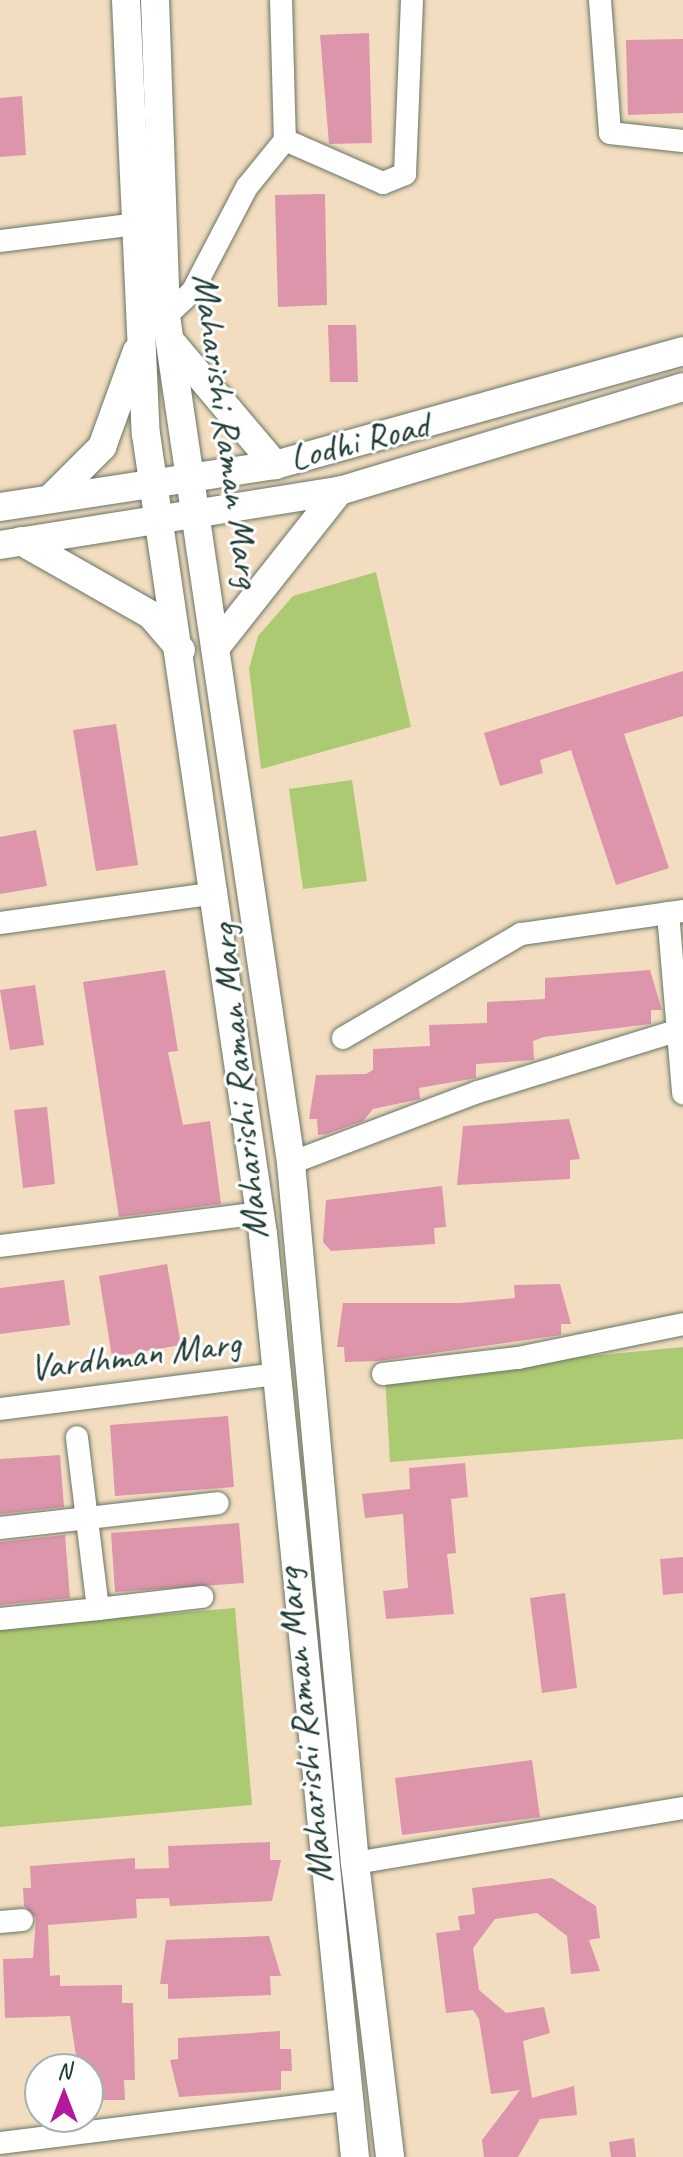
<!DOCTYPE html>
<html>
<head>
<meta charset="utf-8">
<style>
  body { margin:0 }
  #map { position:relative; width:683px; height:2157px; overflow:hidden; background:#f2ddc0; font-family:Caveat,sans-serif }
  div>[style] { position:absolute }
  [style*='--x'] { left:calc(var(--x)*1px); top:calc(var(--y)*1px); width:calc(var(--w)*1px); rotate:calc(var(--a)*1deg) }
  .green>* { inset:0; background:#acca71 }
  .building>* { inset:0; background:#dc95ab }
  .roads { filter:drop-shadow(0 0 2px #697565) drop-shadow(0 0 2px #697565) }
  .minor>* { height:22px; margin:-11px; padding:0 11px; transform-origin:11px; border-radius:11px; background:#fff }
  .major>* { height:28px; margin:-14px; padding:0 14px; transform-origin:14px; border-radius:14px; background:#fff }
  span { translate:-50% -50%; white-space:nowrap; text-align:center; line-height:1.15; -webkit-text-stroke:6px #fff; paint-order:stroke }
  .street-label { font-size:38px; color:#1f3d34 }
  .north { position:absolute; left:24px; top:2053px; width:80px; height:80px; box-sizing:border-box; background:#fff; border:2px solid #a5b1ae; border-radius:50%; rotate:0deg; font-size:22px; font-weight:700; line-height:32px; text-align:center; color:#1f3d34 }
  .north::after { content:''; display:block; margin:auto; width:28px; height:36px; background:#b5179e; clip-path:polygon(50% 0,100% 100%,50% 72%,0 100%) }
</style>
</head>
<body>
<div id="map">
  <div class="green">
    <div style="clip-path:polygon(376px 572px,411px 727px,261px 769px,249px 669px,258px 636px,293px 596px)"></div>
    <div style="clip-path:polygon(352px 780px,367px 881px,303px 889px,289px 789px)"></div>
    <div style="clip-path:polygon(683px 1347px,683px 1439px,390px 1462px,385px 1376px)"></div>
    <div style="clip-path:polygon(235px 1608px,252px 1805px,0 1827px,0 1628px)"></div>
  </div>
  <div class="building">
    <div style="clip-path:polygon(369px 33px,372px 143px,329px 144px,320px 35px)"></div>
    <div style="clip-path:polygon(683px 39px,683px 113px,628px 115px,626px 40px)"></div>
    <div style="clip-path:polygon(22px 96px,26px 155px,0 157px,0 98px)"></div>
    <div style="clip-path:polygon(325px 194px,327px 305px,278px 307px,275px 195px)"></div>
    <div style="clip-path:polygon(328px 325px,356px 325px,358px 382px,330px 382px)"></div>
    <div style="clip-path:polygon(683px 671px,683px 716px,624px 734px,669px 868px,616px 885px,571px 750px,540px 760px,543px 773px,500px 786px,484px 733px)"></div>
    <div style="clip-path:polygon(116px 724px,138px 865px,96px 871px,73px 730px)"></div>
    <div style="clip-path:polygon(36px 830px,47px 886px,0 894px,0 837px)"></div>
    <div style="clip-path:polygon(165px 970px,178px 1051px,168px 1052px,183px 1125px,210px 1121px,221px 1204px,119px 1217px,83px 982px)"></div>
    <div style="clip-path:polygon(650px 970px,662px 1010px,651px 1010px,651px 1024px,544px 1037px,533px 1041px,534px 1060px,476px 1064px,476px 1078px,419px 1088px,420px 1099px,373px 1109px,363px 1121px,327px 1134px,318px 1135px,317px 1119px,309px 1119px,316px 1075px,366px 1074px,373px 1070px,373px 1049px,430px 1046px,429px 1025px,487px 1023px,487px 1002px,545px 999px,545px 978px)"></div>
    <div style="clip-path:polygon(35px 985px,44px 1045px,10px 1050px,0 990px)"></div>
    <div style="clip-path:polygon(47px 1107px,55px 1184px,23px 1188px,14px 1110px)"></div>
    <div style="clip-path:polygon(569px 1119px,580px 1159px,570px 1160px,570px 1179px,457px 1185px,463px 1126px)"></div>
    <div style="clip-path:polygon(442px 1186px,446px 1227px,434px 1228px,435px 1244px,331px 1251px,323px 1242px,326px 1200px)"></div>
    <div style="clip-path:polygon(167px 1264px,181px 1345px,112px 1357px,99px 1276px)"></div>
    <div style="clip-path:polygon(64px 1280px,70px 1325px,0 1334px,0 1288px)"></div>
    <div style="clip-path:polygon(560px 1284px,571px 1324px,561px 1324px,561px 1335px,378px 1361px,345px 1362px,344px 1347px,337px 1347px,343px 1303px,460px 1303px,515px 1298px,514px 1285px)"></div>
    <div style="clip-path:polygon(228px 1416px,234px 1487px,115px 1496px,110px 1425px)"></div>
    <div style="clip-path:polygon(60px 1455px,64px 1507px,0 1514px,0 1459px)"></div>
    <div style="clip-path:polygon(465px 1463px,468px 1497px,451px 1499px,456px 1553px,447px 1554px,454px 1614px,386px 1619px,383px 1591px,408px 1588px,403px 1514px,365px 1518px,362px 1494px,410px 1489px,409px 1468px)"></div>
    <div style="clip-path:polygon(239px 1523px,244px 1583px,115px 1592px,111px 1533px)"></div>
    <div style="clip-path:polygon(65px 1535px,70px 1598px,0 1605px,0 1542px)"></div>
    <div style="clip-path:polygon(683px 1557px,683px 1593px,663px 1595px,660px 1559px)"></div>
    <div style="clip-path:polygon(565px 1593px,577px 1688px,542px 1693px,530px 1598px)"></div>
    <div style="clip-path:polygon(532px 1760px,540px 1817px,402px 1835px,395px 1778px)"></div>
    <div style="clip-path:polygon(270px 1842px,270px 1860px,281px 1860px,272px 1901px,170px 1906px,169px 1898px,136px 1899px,137px 1918px,48px 1925px,50px 1976px,60px 1975px,60px 1986px,122px 1985px,122px 2003px,133px 2003px,135px 2080px,124px 2080px,125px 2100px,88px 2100px,88px 2069px,78px 2069px,70px 2016px,5px 2018px,3px 1959px,33px 1958px,36px 1918px,24px 1906px,23px 1888px,31px 1888px,30px 1866px,135px 1858px,135px 1869px,169px 1868px,168px 1846px)"></div>
    <div style="clip-path:polygon(552px 1878px,596px 1906px,600px 1938px,589px 1940px,600px 1971px,571px 1974px,567px 1936px,537px 1913px,495px 1919px,473px 1948px,479px 1990px,506px 2013px,544px 2007px,550px 2033px,523px 2041px,532px 2098px,574px 2086px,577px 2115px,540px 2119px,518px 2157px,484px 2157px,482px 2140px,520px 2090px,491px 2094px,479px 2019px,473px 2010px,446px 2013px,436px 1933px,460px 1930px,458px 1916px,475px 1914px,472px 1888px)"></div>
    <div style="clip-path:polygon(269px 1936px,281px 1976px,270px 1976px,271px 1995px,168px 1999px,168px 1984px,160px 1984px,166px 1940px)"></div>
    <div style="clip-path:polygon(280px 2031px,280px 2049px,291px 2049px,292px 2071px,281px 2071px,281px 2090px,179px 2097px,170px 2060px,178px 2059px,178px 2038px)"></div>
    <div style="clip-path:polygon(634px 2138px,636px 2157px,611px 2157px,609px 2142px)"></div>
  </div>
  <div class="roads">
    <div class="minor">
      <div style="--x:281;--y:0;--w:140;--a:88.4"></div>
      <div style="--x:285;--y:140;--w:107;--a:23.7"></div>
      <div style="--x:383;--y:183;--w:24;--a:-22"></div>
      <div style="--x:405;--y:174;--w:174;--a:-87.7"></div>
      <div style="--x:600;--y:0;--w:133;--a:85.7"></div>
      <div style="--x:610;--y:133;--w:73;--a:6.3"></div>
      <div style="--x:0;--y:241;--w:138;--a:-7.1"></div>
      <div style="--x:166;--y:316;--w:35;--a:-43"></div>
      <div style="--x:192;--y:292;--w:119;--a:-62.4"></div>
      <div style="--x:247;--y:187;--w:60;--a:-51"></div>
      <div style="--x:668;--y:913;--w:181;--a:85.2"></div>
      <div style="--x:0;--y:923;--w:218;--a:-7.9"></div>
      <div style="--x:343;--y:1038;--w:206;--a:-30.3"></div>
      <div style="--x:521;--y:934;--w:164;--a:-8.1"></div>
      <div style="--x:291;--y:1163;--w:200;--a:-20.8"></div>
      <div style="--x:478;--y:1092;--w:214;--a:-17.1"></div>
      <div style="--x:0;--y:1246;--w:262;--a:-7.2"></div>
      <div style="--x:383;--y:1374;--w:136;--a:-6.8"></div>
      <div style="--x:518;--y:1358;--w:168;--a:-11.6"></div>
      <div style="--x:0;--y:1409;--w:281;--a:-7.2"></div>
      <div style="--x:0;--y:1528;--w:219;--a:-6.5"></div>
      <div style="--x:98;--y:1609;--w:105;--a:-6.6"></div>
      <div style="--x:0;--y:1619;--w:99;--a:-5.8"></div>
      <div style="--x:98;--y:1609;--w:173;--a:-97"></div>
      <div style="--x:355;--y:1863;--w:333;--a:-9.5"></div>
      <div style="--x:0;--y:1922;--w:22;--a:-5"></div>
      <div style="--x:0;--y:2143;--w:350;--a:-7.1"></div>
    </div>
    <div class="major">
      <div style="--x:126;--y:0;--w:434;--a:87.4"></div>
      <div style="--x:146;--y:434;--w:809;--a:81.68"></div>
      <div style="--x:263;--y:1234;--w:928;--a:84.31"></div>
      <div style="--x:155;--y:0;--w:316;--a:88"></div>
      <div style="--x:166;--y:316;--w:856;--a:81.6"></div>
      <div style="--x:291;--y:1163;--w:703;--a:84.78"></div>
      <div style="--x:355;--y:1863;--w:296;--a:83.2"></div>
      <div style="--x:172;--y:343;--w:160;--a:49.8"></div>
      <div style="--x:50;--y:499;--w:74;--a:-45"></div>
      <div style="--x:102;--y:447;--w:102;--a:-70"></div>
      <div style="--x:0;--y:507;--w:278;--a:-8.7"></div>
      <div style="--x:275;--y:465;--w:424;--a:-15.6"></div>
      <div style="--x:21;--y:541;--w:150;--a:29.6"></div>
      <div style="--x:151;--y:615;--w:46;--a:49.4"></div>
      <div style="--x:0;--y:545;--w:343;--a:-9.1"></div>
      <div style="--x:339;--y:491;--w:359;--a:-16.8"></div>
      <div style="--x:219;--y:643;--w:194;--a:-51.7"></div>
    </div>
  </div>
  <div class="street-label">
    <span style="left:227px;top:430px;rotate:82deg">Maharishi Raman Marg</span>
    <span style="left:359px;top:441px;rotate:-14deg">Lodhi Road</span>
    <span style="left:239px;top:1082px;rotate:-96deg">Maharishi Raman Marg</span>
    <span style="left:135px;top:1355px;rotate:-7deg">Vardhman Marg</span>
    <span style="left:304px;top:1726px;rotate:-96deg">Maharishi Raman Marg</span>
  </div>
  <div class="north">N</div>
</div>
</body>
</html>
